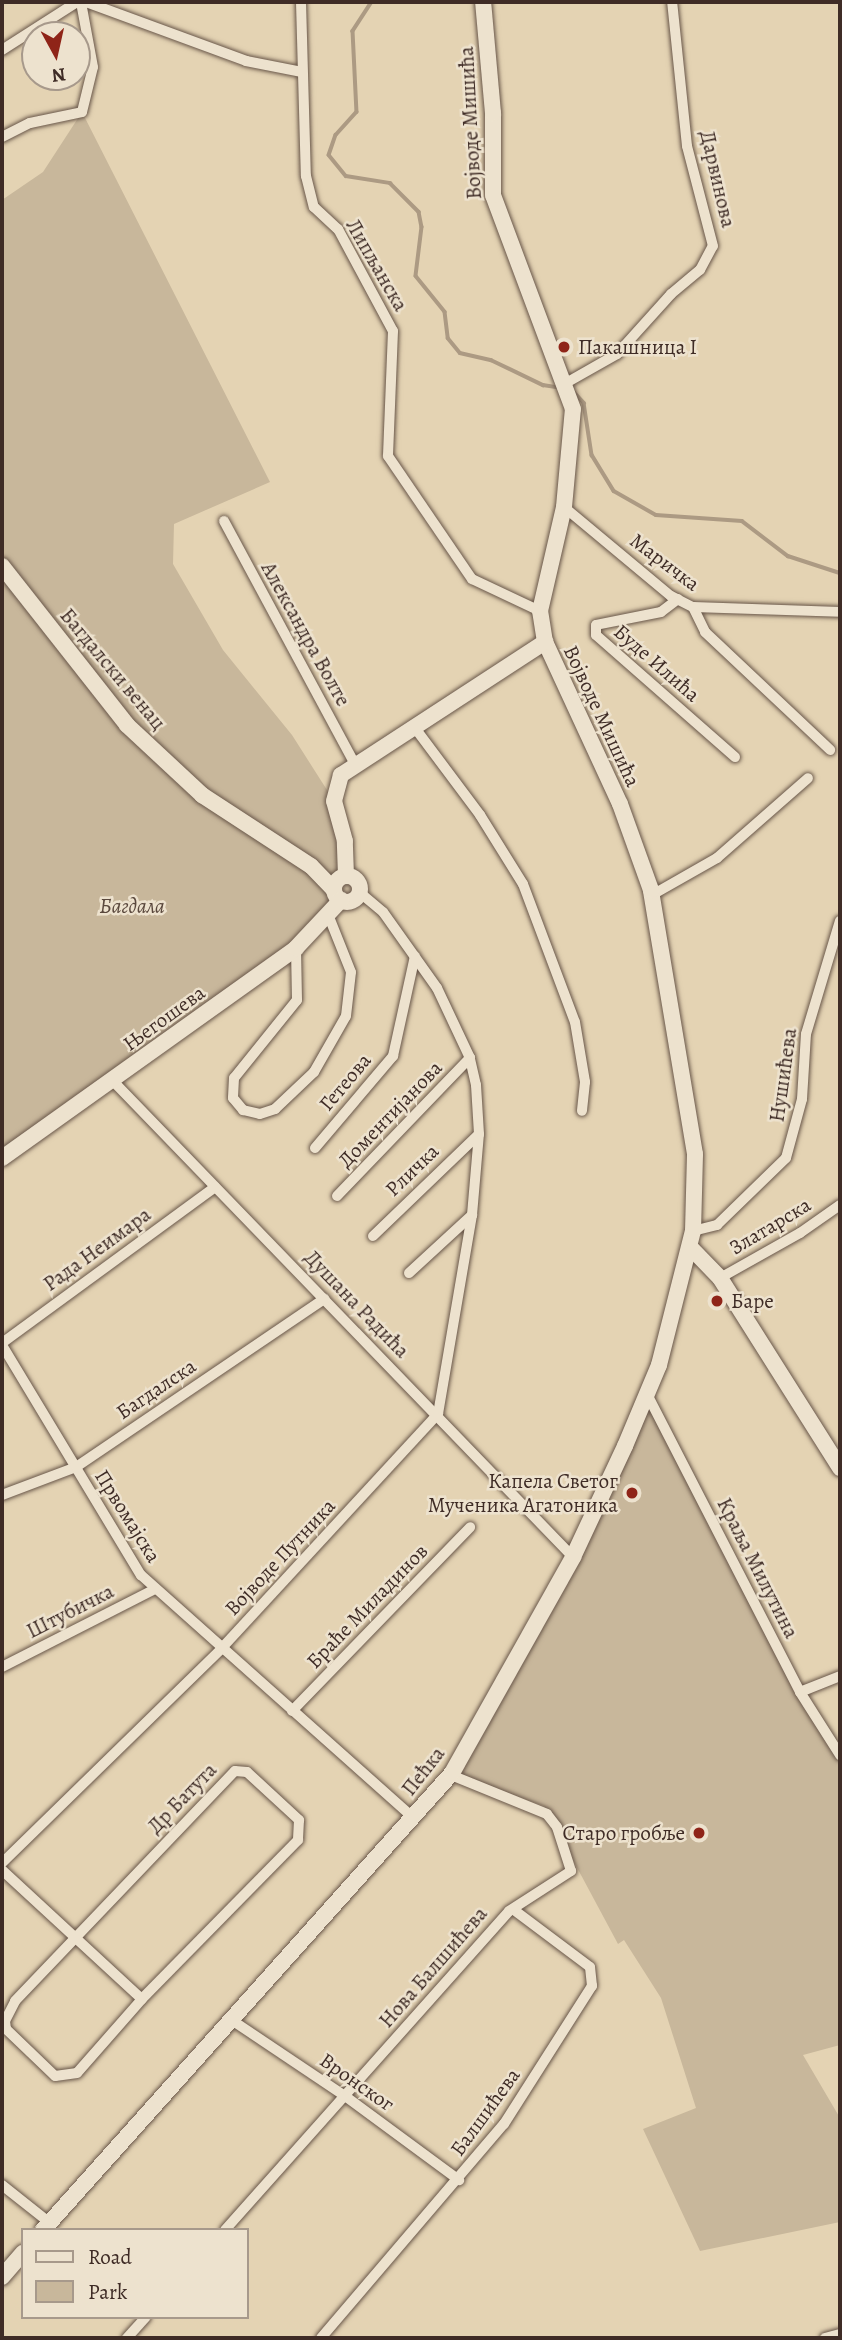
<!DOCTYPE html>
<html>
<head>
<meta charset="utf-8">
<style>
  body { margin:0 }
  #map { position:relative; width:842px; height:2340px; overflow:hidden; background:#e4d3b3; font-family:Alegreya,serif }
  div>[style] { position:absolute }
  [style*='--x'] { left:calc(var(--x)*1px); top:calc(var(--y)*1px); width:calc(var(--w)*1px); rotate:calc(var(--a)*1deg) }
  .green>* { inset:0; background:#c8b79b }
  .stream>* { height:3.5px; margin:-1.75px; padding:0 1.75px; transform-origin:1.75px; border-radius:1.75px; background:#ac9a83 }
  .roads { filter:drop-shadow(0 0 2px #685649) drop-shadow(0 0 2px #685649) }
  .street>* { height:10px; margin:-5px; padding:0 5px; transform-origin:5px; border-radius:5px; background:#ede2ce }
  .secondary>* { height:16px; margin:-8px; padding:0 8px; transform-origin:8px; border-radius:8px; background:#ede2ce }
  .secondary>.ring { margin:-8px; padding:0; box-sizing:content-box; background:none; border:16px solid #ede2ce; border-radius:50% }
  .dots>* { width:19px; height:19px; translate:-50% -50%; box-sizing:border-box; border:4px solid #ede2ce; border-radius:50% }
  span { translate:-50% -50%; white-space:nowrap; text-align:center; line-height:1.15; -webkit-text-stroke:5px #ede2ce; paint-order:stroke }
  .street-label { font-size:21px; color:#3f2c26 }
  .poi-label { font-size:21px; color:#3f2c26 }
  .left { translate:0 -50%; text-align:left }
  .right { translate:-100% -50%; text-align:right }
  .park-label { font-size:21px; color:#5a483d; font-style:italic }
  .frame { position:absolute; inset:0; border:4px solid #3f2c26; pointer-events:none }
  .legend { position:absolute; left:21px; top:2228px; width:228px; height:91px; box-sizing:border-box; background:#ede2ce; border:2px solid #a7998b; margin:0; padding:9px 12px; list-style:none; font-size:21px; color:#3f2c26 }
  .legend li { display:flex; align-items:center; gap:14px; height:35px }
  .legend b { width:35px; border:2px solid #a7998b }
  .north { position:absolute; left:21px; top:21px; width:70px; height:70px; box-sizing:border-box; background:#ede2ce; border:2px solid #a7998b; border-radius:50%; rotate:172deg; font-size:19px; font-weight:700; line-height:28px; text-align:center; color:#3f2c26 }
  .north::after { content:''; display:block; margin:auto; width:24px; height:32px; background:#8f2418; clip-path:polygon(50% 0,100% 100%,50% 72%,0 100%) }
</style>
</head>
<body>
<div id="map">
  <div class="green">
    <div style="clip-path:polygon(82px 112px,270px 482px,174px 524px,173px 564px,223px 650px,292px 735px,334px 801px,342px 877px,336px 882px,329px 917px,2px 1158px,2px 200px,43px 172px)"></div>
    <div style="clip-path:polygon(648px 1396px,800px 1692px,840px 1755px,840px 2045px,803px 2055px,840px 2118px,840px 2222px,700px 2251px,643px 2129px,696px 2108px,661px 1998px,624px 1940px,618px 1944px,544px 1806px,452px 1773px)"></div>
  </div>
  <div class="stream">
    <div style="--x:372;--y:2;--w:35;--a:123"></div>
    <div style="--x:353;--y:31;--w:81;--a:87.2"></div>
    <div style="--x:357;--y:112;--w:31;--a:132"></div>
    <div style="--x:336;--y:135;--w:21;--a:109"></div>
    <div style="--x:329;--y:155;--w:27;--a:51"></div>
    <div style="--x:346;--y:176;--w:45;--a:9"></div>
    <div style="--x:390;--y:183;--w:41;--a:45"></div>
    <div style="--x:419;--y:212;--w:15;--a:79"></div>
    <div style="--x:422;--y:227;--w:49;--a:97"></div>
    <div style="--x:416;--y:276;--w:46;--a:51.1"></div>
    <div style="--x:445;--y:312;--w:26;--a:83"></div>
    <div style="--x:448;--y:338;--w:19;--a:51"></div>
    <div style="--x:460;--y:353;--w:32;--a:13"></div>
    <div style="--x:491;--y:360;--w:58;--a:25.7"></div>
    <div style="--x:543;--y:385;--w:18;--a:9"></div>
    <div style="--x:572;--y:390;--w:18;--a:47"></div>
    <div style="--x:584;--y:403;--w:53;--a:81.3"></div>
    <div style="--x:592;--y:455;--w:42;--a:58.6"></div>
    <div style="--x:614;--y:491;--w:48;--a:29.7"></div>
    <div style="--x:656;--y:515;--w:86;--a:4"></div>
    <div style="--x:742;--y:521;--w:58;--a:37.3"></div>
    <div style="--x:788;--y:556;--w:55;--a:18.1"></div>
  </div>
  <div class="roads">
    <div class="street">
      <div style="--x:86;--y:2;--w:171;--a:20.2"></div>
      <div style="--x:246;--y:61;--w:57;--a:11.1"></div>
      <div style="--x:301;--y:2;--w:174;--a:88.4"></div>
      <div style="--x:306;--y:176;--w:32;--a:76"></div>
      <div style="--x:314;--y:207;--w:33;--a:43"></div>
      <div style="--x:338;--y:229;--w:116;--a:61.7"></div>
      <div style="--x:393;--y:331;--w:125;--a:92.3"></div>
      <div style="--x:388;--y:456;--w:149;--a:55.7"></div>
      <div style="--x:472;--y:579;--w:75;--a:25.2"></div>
      <div style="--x:2;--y:50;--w:89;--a:-32.6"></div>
      <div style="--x:2;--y:137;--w:31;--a:-27"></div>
      <div style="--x:30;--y:123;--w:53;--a:-11.9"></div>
      <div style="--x:82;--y:112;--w:46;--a:-76.3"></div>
      <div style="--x:93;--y:67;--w:66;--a:-100.5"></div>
      <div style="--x:566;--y:383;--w:59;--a:-29.6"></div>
      <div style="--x:617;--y:354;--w:81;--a:-48"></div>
      <div style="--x:671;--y:294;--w:38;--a:-40"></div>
      <div style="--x:700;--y:270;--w:27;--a:-62"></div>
      <div style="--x:713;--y:246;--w:103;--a:-104.6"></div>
      <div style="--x:687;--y:146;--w:145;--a:-95.9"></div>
      <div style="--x:564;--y:507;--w:139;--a:39.8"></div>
      <div style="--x:671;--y:596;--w:25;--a:27"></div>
      <div style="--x:693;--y:607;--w:147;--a:1.9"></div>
      <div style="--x:224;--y:521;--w:278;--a:61.7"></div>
      <div style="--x:678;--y:599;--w:21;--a:143"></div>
      <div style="--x:661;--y:612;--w:66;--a:168.7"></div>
      <div style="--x:596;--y:625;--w:10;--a:90"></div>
      <div style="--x:596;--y:635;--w:185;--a:41.3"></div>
      <div style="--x:693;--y:607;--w:28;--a:64"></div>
      <div style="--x:705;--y:632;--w:172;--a:43.3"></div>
      <div style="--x:415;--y:728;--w:109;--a:53.2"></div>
      <div style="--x:480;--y:815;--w:81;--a:58.1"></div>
      <div style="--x:523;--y:884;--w:147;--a:69.4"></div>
      <div style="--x:575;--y:1022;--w:61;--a:80.5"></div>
      <div style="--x:585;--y:1082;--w:29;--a:96"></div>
      <div style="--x:652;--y:895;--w:75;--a:-29.6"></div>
      <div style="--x:717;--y:858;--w:121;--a:-41.3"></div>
      <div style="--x:296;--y:948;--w:52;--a:88.9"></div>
      <div style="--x:297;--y:1000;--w:100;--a:128.9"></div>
      <div style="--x:234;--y:1078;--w:20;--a:93"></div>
      <div style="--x:233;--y:1098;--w:16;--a:50"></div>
      <div style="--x:243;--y:1110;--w:17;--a:13"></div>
      <div style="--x:260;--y:1114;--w:16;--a:-18"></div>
      <div style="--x:275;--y:1109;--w:54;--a:-43.5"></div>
      <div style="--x:314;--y:1072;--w:64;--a:-60.3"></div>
      <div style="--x:346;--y:1016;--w:44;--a:-83.5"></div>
      <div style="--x:351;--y:972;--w:59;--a:-111.8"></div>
      <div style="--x:112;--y:1080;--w:663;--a:45.98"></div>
      <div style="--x:315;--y:1148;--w:121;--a:-49.7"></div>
      <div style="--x:393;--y:1056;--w:102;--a:-77.6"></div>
      <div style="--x:337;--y:1196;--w:192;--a:-46.1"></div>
      <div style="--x:693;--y:1231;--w:25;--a:-14"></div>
      <div style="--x:717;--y:1225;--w:96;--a:-44.2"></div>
      <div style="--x:786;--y:1158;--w:61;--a:-74.8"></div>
      <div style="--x:802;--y:1099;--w:65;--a:-86.5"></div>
      <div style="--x:806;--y:1034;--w:118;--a:-73.3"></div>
      <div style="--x:373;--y:1236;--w:147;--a:-43.9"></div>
      <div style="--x:409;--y:1273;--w:86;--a:-42.6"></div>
      <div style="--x:720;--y:1278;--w:92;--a:-29.4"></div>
      <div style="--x:800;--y:1233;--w:49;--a:-35"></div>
      <div style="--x:2;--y:1343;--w:264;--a:-36.2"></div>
      <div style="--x:2;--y:1345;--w:269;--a:58.9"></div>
      <div style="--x:141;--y:1575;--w:364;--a:41.7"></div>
      <div style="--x:648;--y:1396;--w:333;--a:62.8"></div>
      <div style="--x:800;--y:1692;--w:75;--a:57.6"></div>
      <div style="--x:2;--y:1495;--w:79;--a:-20.7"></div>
      <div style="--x:76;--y:1467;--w:300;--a:-34.1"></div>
      <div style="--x:2;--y:1667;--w:172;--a:-27"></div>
      <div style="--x:800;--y:1692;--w:43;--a:-21.8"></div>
      <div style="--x:292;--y:1711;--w:256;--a:-45.9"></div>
      <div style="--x:235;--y:1771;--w:12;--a:5"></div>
      <div style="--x:247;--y:1772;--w:71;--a:42.7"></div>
      <div style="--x:299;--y:1820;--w:20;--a:93"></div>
      <div style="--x:298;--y:1840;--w:223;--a:134.5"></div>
      <div style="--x:142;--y:1999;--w:98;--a:131.3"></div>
      <div style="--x:77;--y:2073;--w:22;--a:172"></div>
      <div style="--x:55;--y:2076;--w:68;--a:-136.2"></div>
      <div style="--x:6;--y:2029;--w:8;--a:-97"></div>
      <div style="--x:5;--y:2021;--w:22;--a:-63"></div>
      <div style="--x:15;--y:2001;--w:318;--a:-46.3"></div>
      <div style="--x:2;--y:1863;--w:306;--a:-44.3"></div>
      <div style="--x:221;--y:1649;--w:320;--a:-47.3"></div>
      <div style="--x:438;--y:1414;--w:202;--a:-80.3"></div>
      <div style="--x:472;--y:1215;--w:81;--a:-85.1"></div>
      <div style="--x:479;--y:1134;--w:49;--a:-93.5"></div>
      <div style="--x:476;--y:1085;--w:28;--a:-103"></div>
      <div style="--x:470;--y:1058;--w:77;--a:-115.2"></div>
      <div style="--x:437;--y:988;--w:93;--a:-125.4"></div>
      <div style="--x:383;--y:912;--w:31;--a:-140"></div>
      <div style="--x:2;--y:1870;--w:190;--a:42.7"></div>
      <div style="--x:230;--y:2019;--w:138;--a:33.8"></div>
      <div style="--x:345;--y:2096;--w:142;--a:36.4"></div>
      <div style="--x:2;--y:2185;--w:61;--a:38.4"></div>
      <div style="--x:225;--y:2230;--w:427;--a:-48.3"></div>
      <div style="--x:509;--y:1911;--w:74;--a:-32.8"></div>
      <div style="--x:571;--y:1871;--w:46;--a:-107.7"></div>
      <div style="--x:557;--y:1827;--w:16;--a:-128"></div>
      <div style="--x:547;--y:1814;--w:104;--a:-157.9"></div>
      <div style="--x:127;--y:2338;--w:28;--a:-48"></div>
      <div style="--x:321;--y:2338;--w:282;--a:-49.5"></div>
      <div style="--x:504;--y:2124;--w:164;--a:-57.5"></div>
      <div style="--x:592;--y:1986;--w:19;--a:-96"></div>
      <div style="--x:590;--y:1967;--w:95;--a:-143.1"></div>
      <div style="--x:825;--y:2338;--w:16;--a:-15"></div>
    </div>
    <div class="secondary">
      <div style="--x:2;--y:566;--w:202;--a:51.8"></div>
      <div style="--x:127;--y:725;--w:103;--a:43"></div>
      <div style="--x:202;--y:795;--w:130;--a:33.1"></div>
      <div style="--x:311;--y:866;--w:33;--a:46"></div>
      <div style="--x:346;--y:876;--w:35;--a:-92"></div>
      <div style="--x:345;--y:841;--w:41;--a:-105.4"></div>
      <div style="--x:334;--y:801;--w:27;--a:-75"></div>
      <div style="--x:341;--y:775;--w:244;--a:-33.1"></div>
      <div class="ring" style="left:334px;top:876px;width:10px;height:10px"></div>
      <div style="--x:2;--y:1158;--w:361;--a:-35.5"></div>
      <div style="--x:296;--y:948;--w:66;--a:-46.8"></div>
      <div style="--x:690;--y:1247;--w:43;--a:45.9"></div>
      <div style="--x:720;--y:1278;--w:225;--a:57.7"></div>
      <div style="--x:43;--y:2230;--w:613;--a:-48.17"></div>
      <div style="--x:452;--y:1773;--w:248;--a:-60.7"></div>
      <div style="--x:573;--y:1557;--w:123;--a:-64.9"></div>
      <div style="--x:625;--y:1446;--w:88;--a:-67.2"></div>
      <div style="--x:659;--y:1365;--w:138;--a:-75.8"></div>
      <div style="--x:693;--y:1231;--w:77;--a:-88.5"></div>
      <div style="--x:695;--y:1154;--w:268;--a:-99.5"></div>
      <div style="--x:651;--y:890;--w:91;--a:-109.8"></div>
      <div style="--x:620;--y:804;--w:179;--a:-114.8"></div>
      <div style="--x:545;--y:642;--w:31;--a:-99"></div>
      <div style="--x:540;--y:611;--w:107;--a:-77"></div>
      <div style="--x:564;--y:507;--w:98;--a:-84.8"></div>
      <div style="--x:573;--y:409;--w:228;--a:-110.5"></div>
      <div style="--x:493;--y:195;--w:82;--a:-90"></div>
      <div style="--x:493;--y:113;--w:111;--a:-95.1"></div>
      <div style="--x:2;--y:2277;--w:32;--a:-49"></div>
    </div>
  </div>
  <div class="dots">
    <div style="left:564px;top:347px;background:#8f2418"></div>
    <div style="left:717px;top:1301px;background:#8f2418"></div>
    <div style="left:632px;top:1493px;background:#8f2418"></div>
    <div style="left:699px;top:1833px;background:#8f2418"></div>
  </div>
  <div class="street-label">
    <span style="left:470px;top:123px;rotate:-93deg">Војводе Мишића</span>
    <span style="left:718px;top:179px;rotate:77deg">Дарвинова</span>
    <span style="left:377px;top:265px;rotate:60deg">Липљанска</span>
    <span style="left:665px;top:562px;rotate:37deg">Маричка</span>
    <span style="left:306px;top:634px;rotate:61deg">Александра Волте</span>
    <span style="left:657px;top:663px;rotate:41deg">Буде Илића</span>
    <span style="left:113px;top:669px;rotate:50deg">Багдалски венац</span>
    <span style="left:602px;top:716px;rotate:65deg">Војводе Мишића</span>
    <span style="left:164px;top:1018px;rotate:-36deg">Његошева</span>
    <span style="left:783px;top:1075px;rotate:-82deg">Нушићева</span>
    <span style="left:345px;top:1082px;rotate:-50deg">Гетеова</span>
    <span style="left:390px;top:1114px;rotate:-46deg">Доментијанова</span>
    <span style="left:412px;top:1170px;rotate:-44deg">Рличка</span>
    <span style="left:770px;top:1226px;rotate:-31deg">Златарска</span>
    <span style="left:97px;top:1249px;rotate:-36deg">Рада Неимара</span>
    <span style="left:357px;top:1304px;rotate:46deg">Душана Радића</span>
    <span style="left:156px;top:1389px;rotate:-34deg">Багдалска</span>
    <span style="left:128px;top:1516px;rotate:58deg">Првомајска</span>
    <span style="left:280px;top:1557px;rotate:-47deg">Војводе Путника</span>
    <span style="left:758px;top:1568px;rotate:63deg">Краља Милутина</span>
    <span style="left:367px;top:1606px;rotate:-46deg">Браће Миладинов</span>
    <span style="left:70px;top:1611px;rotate:-27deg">Штубичка</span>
    <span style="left:423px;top:1771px;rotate:-52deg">Пећка</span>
    <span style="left:182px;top:1798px;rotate:-46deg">Др Батута</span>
    <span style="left:433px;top:1967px;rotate:-49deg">Нова Балшићева</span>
    <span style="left:357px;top:2082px;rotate:35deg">Вронског</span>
    <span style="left:485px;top:2112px;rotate:-54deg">Балшићева</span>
  </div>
  <div class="poi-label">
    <span class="left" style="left:578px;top:347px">Пакашница I</span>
    <span class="left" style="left:731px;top:1301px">Баре</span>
    <span class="right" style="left:618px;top:1493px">Капела Светог<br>Мученика Агатоника</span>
    <span class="right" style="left:685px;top:1833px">Старо гробље</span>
  </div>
  <div class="park-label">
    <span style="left:132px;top:906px">Багдала</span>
  </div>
  <div class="frame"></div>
  <ul class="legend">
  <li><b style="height:9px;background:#ede2ce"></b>Road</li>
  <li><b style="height:19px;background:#c8b79b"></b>Park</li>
  </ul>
  <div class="north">N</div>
</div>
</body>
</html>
